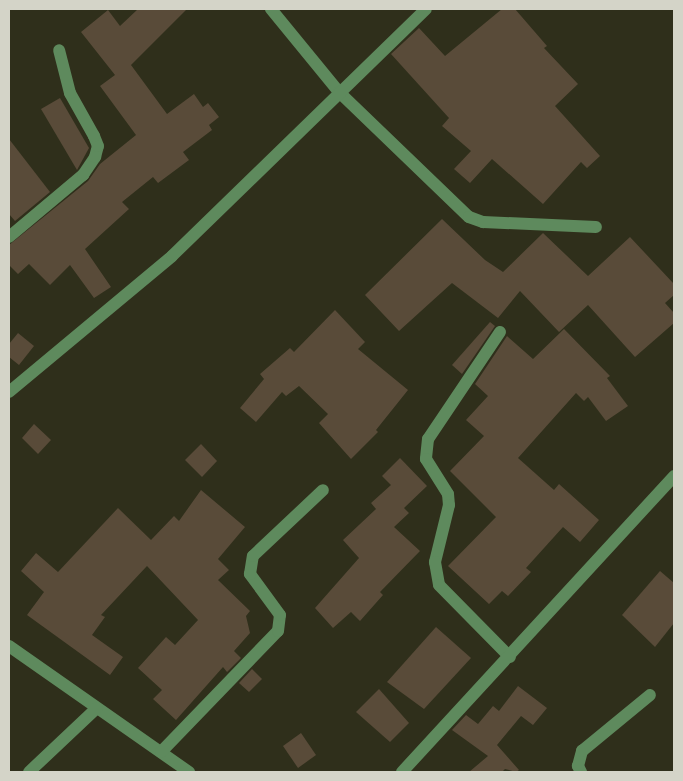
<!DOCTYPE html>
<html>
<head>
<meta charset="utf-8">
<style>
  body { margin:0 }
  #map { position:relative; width:683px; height:781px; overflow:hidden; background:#2f2f1b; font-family:Lato,sans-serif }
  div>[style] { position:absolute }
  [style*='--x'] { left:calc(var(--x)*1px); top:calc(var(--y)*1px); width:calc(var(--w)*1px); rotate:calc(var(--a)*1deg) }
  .building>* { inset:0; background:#594b39 }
  .minor>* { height:12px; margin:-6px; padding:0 6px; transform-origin:6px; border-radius:6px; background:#5e8a5d }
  span { translate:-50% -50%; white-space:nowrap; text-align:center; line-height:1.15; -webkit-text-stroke:4.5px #2f2f1b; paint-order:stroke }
  .frame { position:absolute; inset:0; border:10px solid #d4d4c8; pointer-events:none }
</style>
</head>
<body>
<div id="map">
  <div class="building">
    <div style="clip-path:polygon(138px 9px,187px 9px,131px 65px,167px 114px,194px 94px,203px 107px,208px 103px,219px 117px,209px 125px,212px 130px,183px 152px,189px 160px,158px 183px,153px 177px,122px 202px,129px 209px,85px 249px,111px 287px,94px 298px,70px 265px,50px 285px,29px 264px,18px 274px,9px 265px,9px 245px,88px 181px,100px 164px,136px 135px,100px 86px,115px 75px,81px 32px,108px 10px,120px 26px)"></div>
    <div style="clip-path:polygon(502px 9px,515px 9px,547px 46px,544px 48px,578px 84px,555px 106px,600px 156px,587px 168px,581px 162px,543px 204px,492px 159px,470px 183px,454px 169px,471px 151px,442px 126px,449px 118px,391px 54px,419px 28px,445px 56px)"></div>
    <div style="clip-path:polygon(60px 98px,89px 148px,77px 170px,41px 109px)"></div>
    <div style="clip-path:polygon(9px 139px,50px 192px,15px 221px,9px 214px)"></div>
    <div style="clip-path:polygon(442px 219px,485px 260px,503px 272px,543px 233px,588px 276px,630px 237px,674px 284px,674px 295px,665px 303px,674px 313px,674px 323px,635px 357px,588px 305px,559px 332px,520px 291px,498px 318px,452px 283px,399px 331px,365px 295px)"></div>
    <div style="clip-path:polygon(335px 310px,365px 342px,358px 349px,408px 390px,376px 430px,378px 432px,351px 459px,319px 423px,328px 414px,299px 386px,286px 396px,282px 392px,256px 422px,240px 408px,264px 379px,260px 374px,290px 348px,294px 352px)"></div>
    <div style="clip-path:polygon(490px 322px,495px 326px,462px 374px,452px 365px)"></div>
    <div style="clip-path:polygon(564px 329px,610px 376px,607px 378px,628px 406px,606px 421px,588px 397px,584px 401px,576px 393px,518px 458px,554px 490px,559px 484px,599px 520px,580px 542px,563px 527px,526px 568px,531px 572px,508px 596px,502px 591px,489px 604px,448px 566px,496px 517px,450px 471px,484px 436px,466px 420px,488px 396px,475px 384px,507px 336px,533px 359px)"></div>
    <div style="clip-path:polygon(18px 333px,34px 346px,19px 365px,9px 357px,9px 344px)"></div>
    <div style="clip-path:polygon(34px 424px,51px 440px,38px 454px,22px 438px)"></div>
    <div style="clip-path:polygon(201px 444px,217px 461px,202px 477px,185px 460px)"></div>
    <div style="clip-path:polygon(400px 458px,427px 486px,404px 508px,409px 513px,394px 527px,420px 551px,380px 592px,383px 595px,360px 621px,351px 612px,333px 628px,315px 608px,359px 558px,343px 540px,376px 509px,371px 503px,391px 485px,382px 476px)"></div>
    <div style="clip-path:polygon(201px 490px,245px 527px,218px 559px,229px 570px,218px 580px,250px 611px,246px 616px,250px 633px,234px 651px,241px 658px,227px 672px,223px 667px,176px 720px,153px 699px,162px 690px,138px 668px,166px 637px,175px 645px,198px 620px,147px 566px,101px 615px,105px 617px,92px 635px,123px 657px,110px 675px,27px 615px,44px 592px,21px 571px,36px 553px,58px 572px,118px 508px,151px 540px,174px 516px,179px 521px)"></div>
    <div style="clip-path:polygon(660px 571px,674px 583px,674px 623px,655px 647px,622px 615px)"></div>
    <div style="clip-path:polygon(436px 627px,471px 658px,424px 709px,387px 682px)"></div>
    <div style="clip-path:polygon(252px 669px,262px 679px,249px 692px,239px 683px)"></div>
    <div style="clip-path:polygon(518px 686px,547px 708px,533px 725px,521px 716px,497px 745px,519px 770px,516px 772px,505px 769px,502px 772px,469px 772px,488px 756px,452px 730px,466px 715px,478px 724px,493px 706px,499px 711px)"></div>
    <div style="clip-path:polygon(379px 689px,409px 723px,390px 742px,356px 712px)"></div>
    <div style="clip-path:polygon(301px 733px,316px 755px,298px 768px,283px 746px)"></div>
  </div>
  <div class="minor">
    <div style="--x:271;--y:9;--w:107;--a:50.7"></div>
    <div style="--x:339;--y:92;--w:180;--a:43.9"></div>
    <div style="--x:469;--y:217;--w:15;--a:20"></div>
    <div style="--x:483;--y:222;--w:113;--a:2.5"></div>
    <div style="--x:9;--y:237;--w:97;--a:-40"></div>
    <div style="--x:83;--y:175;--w:22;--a:-56"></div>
    <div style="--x:95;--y:157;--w:11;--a:-75"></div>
    <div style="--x:98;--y:146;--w:11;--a:-112"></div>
    <div style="--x:94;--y:136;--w:49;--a:-119.2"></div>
    <div style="--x:70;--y:93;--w:44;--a:-104.3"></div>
    <div style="--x:500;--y:332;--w:129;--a:123.9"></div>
    <div style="--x:428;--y:439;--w:20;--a:96"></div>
    <div style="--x:426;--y:459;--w:41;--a:57.8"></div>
    <div style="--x:448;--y:494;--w:11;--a:85"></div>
    <div style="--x:449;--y:505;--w:59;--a:103.8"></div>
    <div style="--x:435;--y:562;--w:23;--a:80"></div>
    <div style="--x:439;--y:585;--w:101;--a:45.4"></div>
    <div style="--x:9;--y:392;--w:212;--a:-39.8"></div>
    <div style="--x:172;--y:256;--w:354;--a:-44.2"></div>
    <div style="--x:9;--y:646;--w:220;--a:35"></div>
    <div style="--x:161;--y:752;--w:168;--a:-46"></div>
    <div style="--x:278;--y:631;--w:16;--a:-83"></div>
    <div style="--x:280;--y:615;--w:51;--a:-126.2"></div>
    <div style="--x:250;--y:574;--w:18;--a:-81"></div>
    <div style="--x:253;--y:556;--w:96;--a:-43.3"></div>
    <div style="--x:29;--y:772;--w:93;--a:-43.3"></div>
    <div style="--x:402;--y:772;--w:402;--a:-47.4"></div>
    <div style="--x:581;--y:772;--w:7;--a:-117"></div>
    <div style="--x:578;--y:766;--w:16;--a:-75"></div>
    <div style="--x:582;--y:751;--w:88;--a:-39.5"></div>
  </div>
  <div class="frame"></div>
</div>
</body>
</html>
